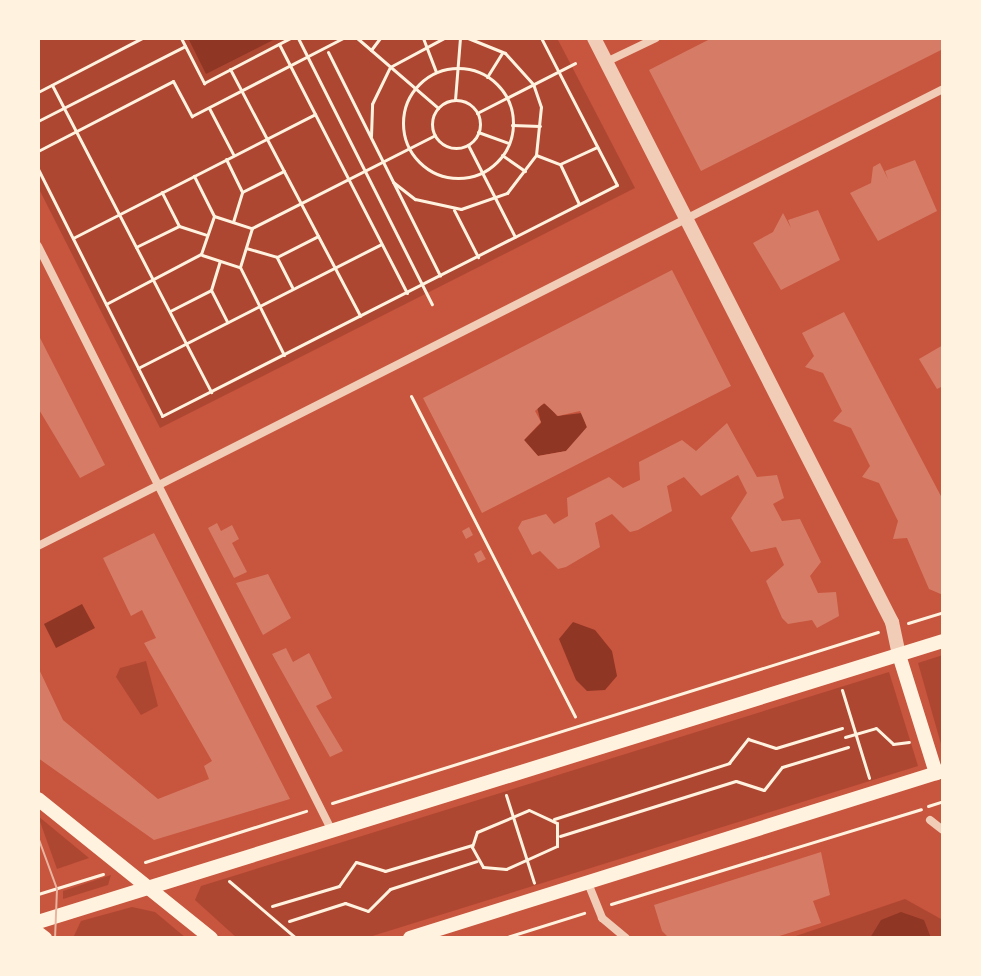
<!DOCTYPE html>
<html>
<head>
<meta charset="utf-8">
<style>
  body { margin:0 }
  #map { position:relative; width:981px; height:976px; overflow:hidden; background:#c8553d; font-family:Karla,sans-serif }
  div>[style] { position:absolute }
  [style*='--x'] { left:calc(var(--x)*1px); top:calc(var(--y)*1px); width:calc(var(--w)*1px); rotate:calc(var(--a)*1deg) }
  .green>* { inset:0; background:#ae4732 }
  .water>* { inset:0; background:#8f3625 }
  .building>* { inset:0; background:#d67c66 }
  .path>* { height:3px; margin:-1.5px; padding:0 1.5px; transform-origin:1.5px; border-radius:1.5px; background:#fff3e0 }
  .path>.ring { margin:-1.5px; padding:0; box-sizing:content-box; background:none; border:3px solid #fff3e0; border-radius:50% }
  .minor>* { height:8px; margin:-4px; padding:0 4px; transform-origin:4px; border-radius:4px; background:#f1ccb7 }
  .tertiary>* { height:14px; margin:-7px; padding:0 7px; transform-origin:7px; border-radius:7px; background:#f1ccb7 }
  .secondary>* { height:14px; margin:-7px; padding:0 7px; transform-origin:7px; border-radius:7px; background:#fff3e0 }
  .tram>* { height:2px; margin:-1px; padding:0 1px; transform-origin:1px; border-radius:1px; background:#e9b49f }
  span { translate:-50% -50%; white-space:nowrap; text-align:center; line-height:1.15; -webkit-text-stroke:6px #fff3e0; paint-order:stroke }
  .frame { position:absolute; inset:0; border:40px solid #fff3e0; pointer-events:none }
</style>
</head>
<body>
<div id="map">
  <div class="green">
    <div style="clip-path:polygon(38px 38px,557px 38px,635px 188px,160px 428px,38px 187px)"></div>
    <div style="clip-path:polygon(943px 655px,943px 751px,918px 663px)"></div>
    <div style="clip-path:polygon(146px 661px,158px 706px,141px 715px,116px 677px,120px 668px)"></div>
    <div style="clip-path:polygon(889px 672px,918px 766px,366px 938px,237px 938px,195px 900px,201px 886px)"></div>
    <div style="clip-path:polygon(38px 816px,89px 858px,57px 869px)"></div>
    <div style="clip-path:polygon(111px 875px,108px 885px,63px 899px,63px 891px)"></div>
    <div style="clip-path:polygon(905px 899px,941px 919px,943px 938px,790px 938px)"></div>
    <div style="clip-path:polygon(132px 907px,155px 912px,186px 938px,73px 938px,81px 921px)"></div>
  </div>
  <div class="water">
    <div style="clip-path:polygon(188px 38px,277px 38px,206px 74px)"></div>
    <div style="clip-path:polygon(546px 403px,557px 416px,582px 413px,587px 428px,566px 451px,538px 456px,524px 440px,541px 423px,537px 407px)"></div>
    <div style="clip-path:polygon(82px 604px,95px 628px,56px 648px,44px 624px)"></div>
    <div style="clip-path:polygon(573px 622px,595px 630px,612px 651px,617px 676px,605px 690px,587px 691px,576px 680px,559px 639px)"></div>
    <div style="clip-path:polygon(901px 912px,924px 920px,931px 938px,870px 938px,881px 920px)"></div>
  </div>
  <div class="building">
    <div style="clip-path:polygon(712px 38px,943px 38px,943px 49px,701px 171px,649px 70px)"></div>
    <div style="clip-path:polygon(915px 160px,937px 211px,878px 241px,850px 193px,871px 183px,873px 167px,880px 163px,888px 179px,885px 171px)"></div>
    <div style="clip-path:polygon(818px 210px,840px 260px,781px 290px,753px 243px,773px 232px,783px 213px,791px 228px,788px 220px)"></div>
    <div style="clip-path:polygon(evenodd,672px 270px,731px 386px,482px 513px,423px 398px,672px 270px,544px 403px,558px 416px,580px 411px,587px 427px,566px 451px,538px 456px,524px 440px,541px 422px,535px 411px,544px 403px)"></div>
    <div style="clip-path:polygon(844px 312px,943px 500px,943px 595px,929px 589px,907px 538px,893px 539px,898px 521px,879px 483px,862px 477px,870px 466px,851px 428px,833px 421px,842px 411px,823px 373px,805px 367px,814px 356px,802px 333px)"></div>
    <div style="clip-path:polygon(38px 334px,105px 465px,80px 478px,38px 408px)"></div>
    <div style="clip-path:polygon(943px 345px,943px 386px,937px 389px,919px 359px)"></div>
    <div style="clip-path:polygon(727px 423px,757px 477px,777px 475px,784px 498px,773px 504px,782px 521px,800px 519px,821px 562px,810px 576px,818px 593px,836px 592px,839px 616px,817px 628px,812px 620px,788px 624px,782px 618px,766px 581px,784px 565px,776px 547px,751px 552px,731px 518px,747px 493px,738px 475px,701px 496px,684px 477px,667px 486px,672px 511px,638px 530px,630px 532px,612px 514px,595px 523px,600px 547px,566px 567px,558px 569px,540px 551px,532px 555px,518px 528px,522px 521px,546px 514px,554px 524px,568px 516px,567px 498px,609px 477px,623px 488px,640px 480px,639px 462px,682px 440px,696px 451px)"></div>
    <div style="clip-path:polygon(217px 523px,221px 531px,232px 525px,239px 539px,232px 543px,247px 572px,234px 578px,208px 528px)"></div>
    <div style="clip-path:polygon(469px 527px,473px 535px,466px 539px,462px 531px)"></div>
    <div style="clip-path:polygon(154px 533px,290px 799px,154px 840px,38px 758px,38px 667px,63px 720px,158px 799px,209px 779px,204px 766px,212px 761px,144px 643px,156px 638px,142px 610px,131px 616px,103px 558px)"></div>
    <div style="clip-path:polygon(481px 550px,486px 559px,478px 563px,474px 554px)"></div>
    <div style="clip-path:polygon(268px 574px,291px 618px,263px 635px,236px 583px)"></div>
    <div style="clip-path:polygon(286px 648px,293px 662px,309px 653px,332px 698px,316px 706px,343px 751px,330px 757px,272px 654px)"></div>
    <div style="clip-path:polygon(821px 852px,830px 895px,813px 901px,821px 923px,773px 938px,669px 938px,662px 931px,654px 905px)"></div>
  </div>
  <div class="path">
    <div style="--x:181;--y:38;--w:51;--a:62.9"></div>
    <div style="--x:204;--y:83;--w:97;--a:-27.6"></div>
    <div style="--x:298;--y:38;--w:298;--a:63.3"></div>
    <div style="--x:357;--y:38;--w:107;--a:40.8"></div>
    <div style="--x:423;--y:38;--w:36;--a:69"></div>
    <div style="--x:279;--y:44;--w:280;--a:62.8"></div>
    <div style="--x:371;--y:50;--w:15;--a:-53"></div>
    <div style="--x:328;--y:52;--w:250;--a:63.4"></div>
    <div class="ring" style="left:403px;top:68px;width:107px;height:107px"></div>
    <div style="--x:230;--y:69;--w:279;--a:62.2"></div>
    <div style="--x:487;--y:77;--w:28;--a:-58"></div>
    <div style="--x:52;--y:85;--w:346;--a:62.6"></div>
    <div style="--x:38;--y:92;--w:117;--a:-27.4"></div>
    <div style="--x:455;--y:100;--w:62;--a:-85.4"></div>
    <div class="ring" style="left:432px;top:100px;width:45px;height:45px"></div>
    <div style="--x:209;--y:108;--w:52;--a:62.4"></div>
    <div style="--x:477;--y:113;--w:110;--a:-27"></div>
    <div style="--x:38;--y:121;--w:165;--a:-27"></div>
    <div style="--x:512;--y:125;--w:28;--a:2"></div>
    <div style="--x:478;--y:132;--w:32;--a:20"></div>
    <div style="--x:371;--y:136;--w:32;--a:-88"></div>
    <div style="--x:372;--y:104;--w:41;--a:-64.1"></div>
    <div style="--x:390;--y:67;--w:61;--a:-28.2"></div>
    <div style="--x:468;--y:145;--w:103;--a:62.9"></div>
    <div style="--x:38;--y:151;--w:152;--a:-27.4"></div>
    <div style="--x:173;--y:81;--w:40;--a:62"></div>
    <div style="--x:192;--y:116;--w:170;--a:-27.3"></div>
    <div style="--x:502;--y:155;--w:28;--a:35"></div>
    <div style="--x:536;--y:155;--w:26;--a:21"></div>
    <div style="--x:560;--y:164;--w:41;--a:-24.7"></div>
    <div style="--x:226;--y:159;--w:37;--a:64"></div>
    <div style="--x:242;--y:192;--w:47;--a:-26.6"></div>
    <div style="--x:560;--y:164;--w:44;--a:64.6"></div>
    <div style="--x:38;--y:169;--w:276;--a:63.3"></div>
    <div style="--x:162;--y:416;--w:510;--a:-26.92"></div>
    <div style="--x:617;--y:185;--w:165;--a:-117.3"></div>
    <div style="--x:393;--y:182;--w:28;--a:38"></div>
    <div style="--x:415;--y:199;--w:47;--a:12.3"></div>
    <div style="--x:461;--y:209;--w:49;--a:-19.2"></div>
    <div style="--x:507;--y:193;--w:48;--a:-52.7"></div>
    <div style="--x:536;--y:155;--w:48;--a:-84.1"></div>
    <div style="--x:541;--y:107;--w:24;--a:-109"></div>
    <div style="--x:533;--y:84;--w:42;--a:-132.1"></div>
    <div style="--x:505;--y:53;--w:40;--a:-158"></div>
    <div style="--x:454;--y:210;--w:53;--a:62.9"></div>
    <div style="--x:214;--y:216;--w:40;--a:18"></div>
    <div style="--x:233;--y:222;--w:31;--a:-73"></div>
    <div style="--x:179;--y:226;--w:28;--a:18"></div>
    <div style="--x:73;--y:238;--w:272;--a:-27.1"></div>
    <div style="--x:136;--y:247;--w:48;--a:-26"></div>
    <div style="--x:179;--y:226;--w:38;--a:-117"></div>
    <div style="--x:246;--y:248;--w:32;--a:16"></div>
    <div style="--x:202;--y:255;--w:40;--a:18"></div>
    <div style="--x:292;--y:287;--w:34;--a:-117"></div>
    <div style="--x:277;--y:257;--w:46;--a:-27.1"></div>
    <div style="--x:211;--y:290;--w:30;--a:-73"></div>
    <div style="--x:106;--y:304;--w:107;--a:-27.8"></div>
    <div style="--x:201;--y:254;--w:40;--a:-71.1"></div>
    <div style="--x:214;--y:216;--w:45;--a:-116.6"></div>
    <div style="--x:170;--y:311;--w:46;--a:-27.1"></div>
    <div style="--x:211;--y:290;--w:36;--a:63"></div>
    <div style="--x:284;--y:355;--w:98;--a:-116.6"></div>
    <div style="--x:240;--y:267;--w:41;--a:-72.9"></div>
    <div style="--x:252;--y:228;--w:205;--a:-26.9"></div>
    <div style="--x:138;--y:368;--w:273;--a:-27"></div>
    <div style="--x:411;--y:396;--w:360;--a:62.9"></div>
    <div style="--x:908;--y:623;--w:37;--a:-17"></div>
    <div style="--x:842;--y:690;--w:92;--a:72.9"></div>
    <div style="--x:845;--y:737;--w:32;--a:-16"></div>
    <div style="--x:876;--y:728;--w:23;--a:43"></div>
    <div style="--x:893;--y:744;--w:16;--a:-7"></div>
    <div style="--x:506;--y:795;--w:92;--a:72.3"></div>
    <div style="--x:332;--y:803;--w:572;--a:-17.39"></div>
    <div style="--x:928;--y:806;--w:16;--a:-18"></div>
    <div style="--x:529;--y:810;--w:31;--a:25"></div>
    <div style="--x:557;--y:823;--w:23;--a:90"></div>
    <div style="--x:557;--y:846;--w:56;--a:155.7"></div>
    <div style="--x:506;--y:869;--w:23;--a:-175"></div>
    <div style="--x:483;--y:867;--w:23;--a:-119"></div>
    <div style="--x:472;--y:847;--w:16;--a:-72"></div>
    <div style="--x:477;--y:832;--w:56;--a:-22.9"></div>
    <div style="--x:554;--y:819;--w:184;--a:-17.7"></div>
    <div style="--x:729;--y:763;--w:31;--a:-52"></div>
    <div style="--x:748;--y:739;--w:29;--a:18"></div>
    <div style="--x:776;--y:748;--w:69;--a:-16.9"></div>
    <div style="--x:560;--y:836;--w:184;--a:-17.4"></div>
    <div style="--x:736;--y:781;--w:29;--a:18"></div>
    <div style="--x:764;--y:790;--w:29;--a:-52"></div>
    <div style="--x:782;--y:767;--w:69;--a:-16.9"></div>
    <div style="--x:145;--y:862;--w:169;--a:-17.6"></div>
    <div style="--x:229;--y:881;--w:88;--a:40.4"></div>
    <div style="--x:38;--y:894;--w:68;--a:-17.1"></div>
    <div style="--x:611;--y:904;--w:324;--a:-17"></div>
    <div style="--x:272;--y:906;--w:70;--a:-16.6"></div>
    <div style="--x:339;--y:886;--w:29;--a:-55"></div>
    <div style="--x:356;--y:862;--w:30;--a:17"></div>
    <div style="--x:385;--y:871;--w:91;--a:-16.6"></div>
    <div style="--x:289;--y:921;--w:59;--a:-17.8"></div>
    <div style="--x:345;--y:903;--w:24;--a:19"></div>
    <div style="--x:368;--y:911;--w:31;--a:-45"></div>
    <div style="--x:390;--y:889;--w:91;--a:-17.8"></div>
    <div style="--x:504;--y:938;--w:84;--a:-17.4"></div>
  </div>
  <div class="minor">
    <div style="--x:606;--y:62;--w:55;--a:-25.6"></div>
    <div style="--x:38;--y:246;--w:655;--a:63.32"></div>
    <div style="--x:38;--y:546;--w:1014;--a:-26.79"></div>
    <div style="--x:930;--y:820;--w:16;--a:38"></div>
    <div style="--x:588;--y:883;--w:38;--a:68"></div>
    <div style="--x:602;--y:918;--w:31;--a:40"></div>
  </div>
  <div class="tertiary">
    <div style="--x:594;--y:38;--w:656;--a:62.97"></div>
    <div style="--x:892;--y:622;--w:34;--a:78"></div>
  </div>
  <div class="secondary">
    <div style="--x:899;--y:655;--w:124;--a:72.6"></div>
    <div style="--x:38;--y:799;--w:222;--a:38.8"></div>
    <div style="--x:38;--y:922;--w:948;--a:-17.25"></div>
    <div style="--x:38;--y:933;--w:9;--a:36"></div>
    <div style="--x:410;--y:938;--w:559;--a:-17.4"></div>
  </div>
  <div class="tram">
    <div style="--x:38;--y:837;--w:55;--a:69.9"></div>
    <div style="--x:57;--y:889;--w:49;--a:92.3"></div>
  </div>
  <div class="frame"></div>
</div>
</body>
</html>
